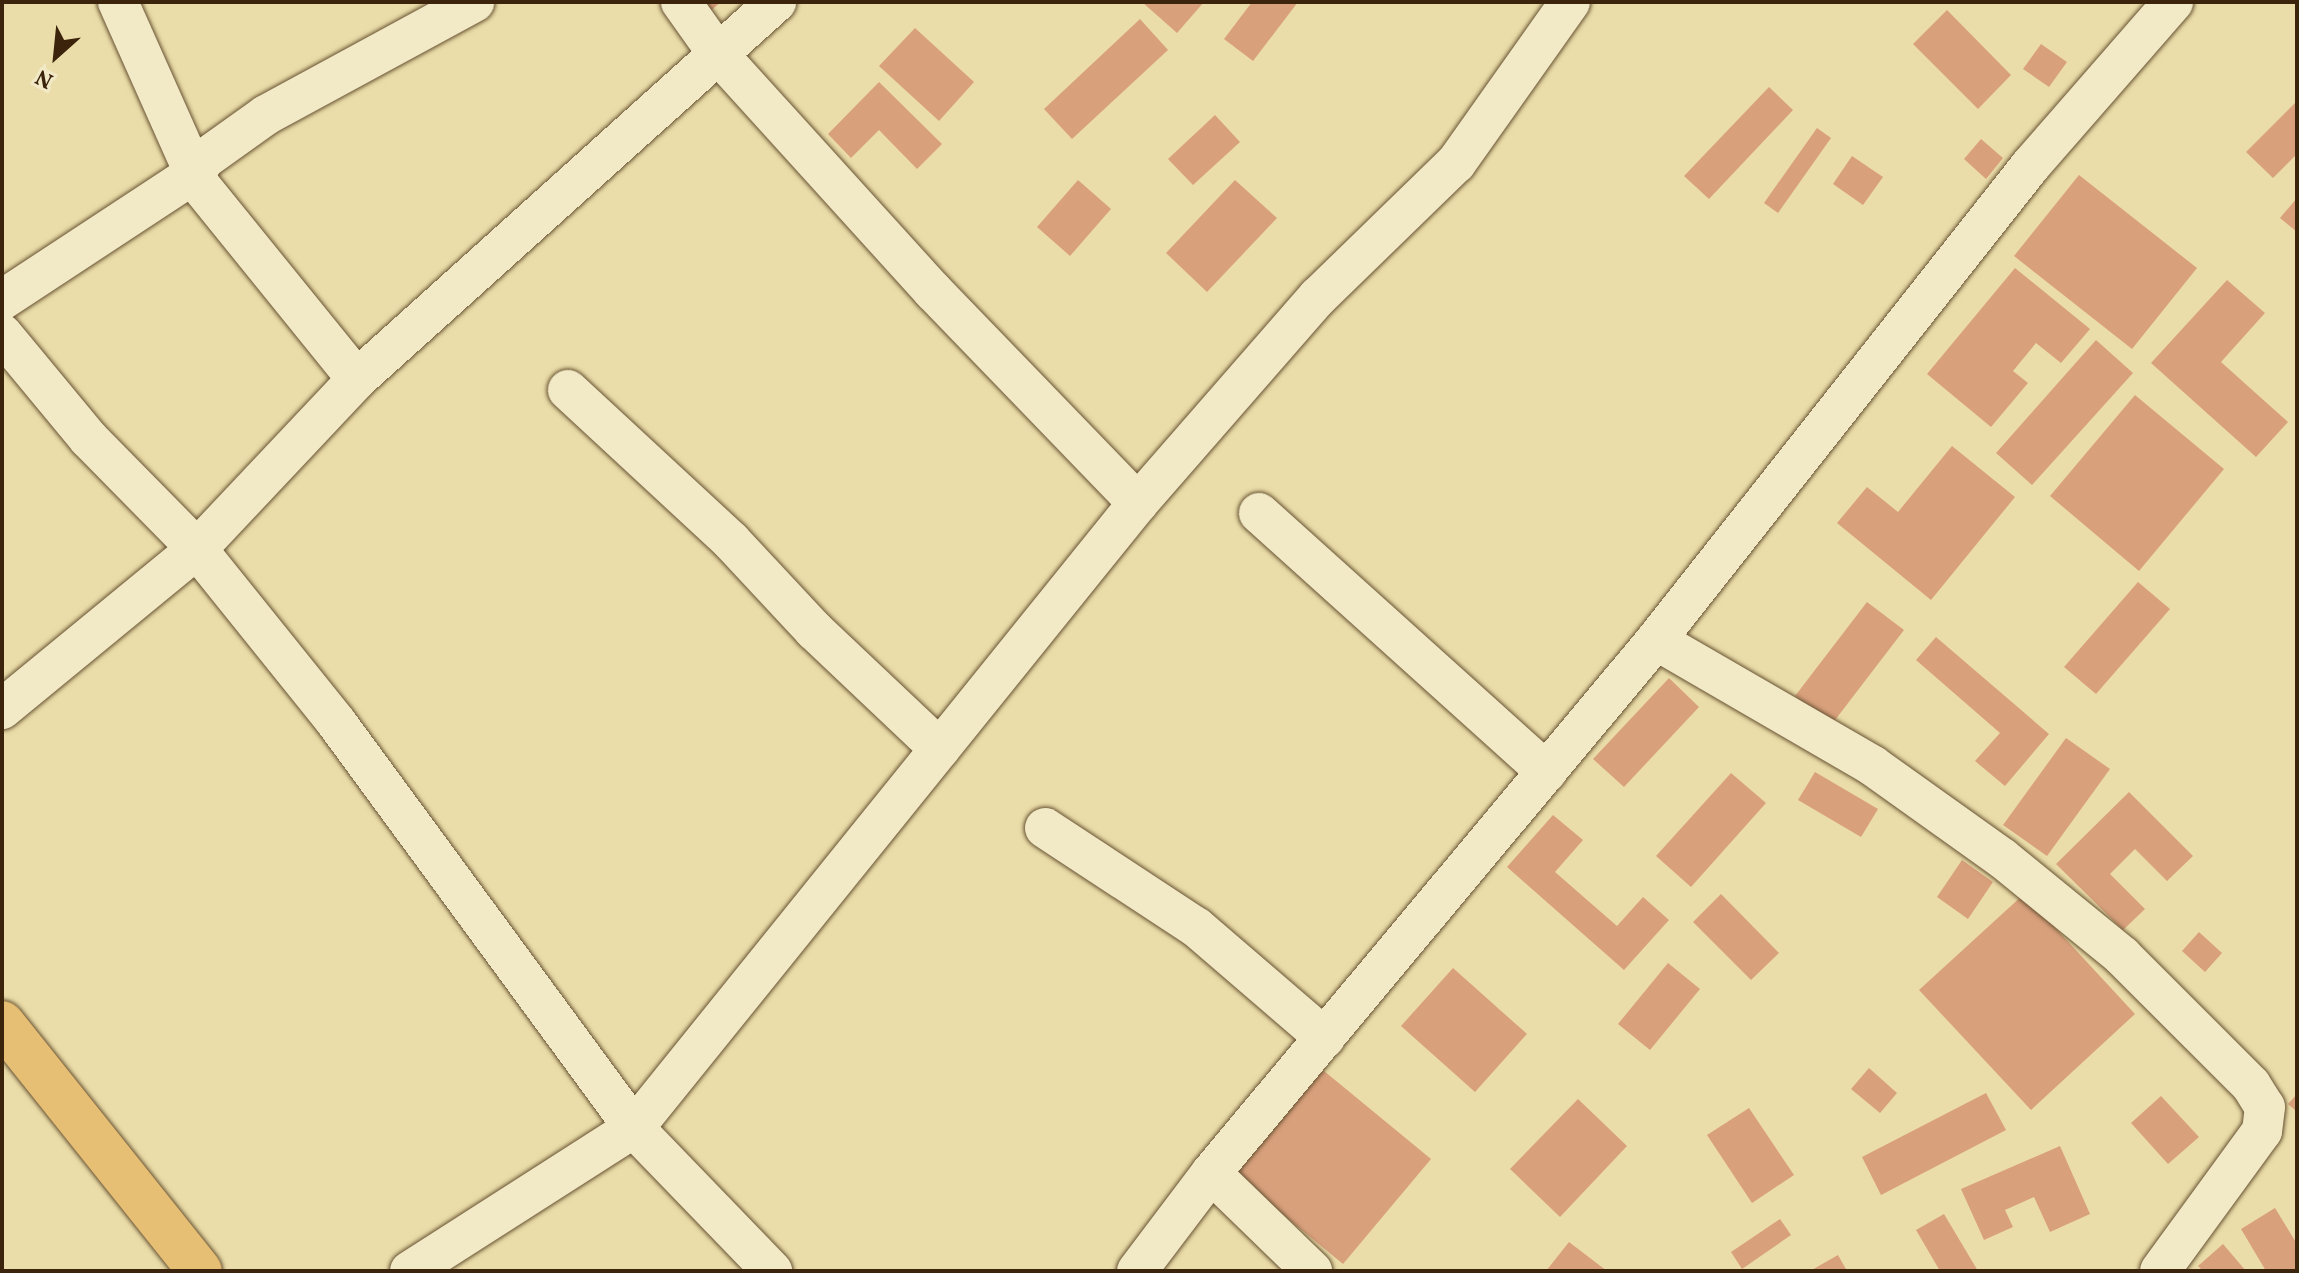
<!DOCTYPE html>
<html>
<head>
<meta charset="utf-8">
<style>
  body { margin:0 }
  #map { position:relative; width:2299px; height:1273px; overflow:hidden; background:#ebdda9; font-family:Vollkorn,serif }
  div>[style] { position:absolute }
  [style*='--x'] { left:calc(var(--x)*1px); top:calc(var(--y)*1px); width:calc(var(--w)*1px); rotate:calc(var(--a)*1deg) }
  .building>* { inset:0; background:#d9a07c }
  .roads { filter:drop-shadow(0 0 2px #675232) drop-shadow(0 0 2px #675232) }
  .minor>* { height:40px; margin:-20px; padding:0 20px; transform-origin:20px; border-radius:20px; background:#f2e9c7 }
  .primary>* { height:44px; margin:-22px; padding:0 22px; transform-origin:22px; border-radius:22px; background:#e6be74 }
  span { translate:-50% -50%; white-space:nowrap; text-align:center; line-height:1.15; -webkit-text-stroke:6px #f2e9c7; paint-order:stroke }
  .frame { position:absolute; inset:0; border:4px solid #3b240b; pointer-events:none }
  .north { position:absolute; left:16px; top:16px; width:80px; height:80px; -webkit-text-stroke:6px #f2e9c7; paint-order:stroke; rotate:207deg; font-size:22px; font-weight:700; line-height:32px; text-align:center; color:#3b240b }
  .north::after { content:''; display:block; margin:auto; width:28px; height:36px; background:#3b240b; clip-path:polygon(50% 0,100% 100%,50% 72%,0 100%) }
</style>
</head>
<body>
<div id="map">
  <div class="building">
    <div style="clip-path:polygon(701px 2px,721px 2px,709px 12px)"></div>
    <div style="clip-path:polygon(1142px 2px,1204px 2px,1177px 33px)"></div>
    <div style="clip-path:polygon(1252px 2px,1298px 2px,1253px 61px,1224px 39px)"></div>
    <div style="clip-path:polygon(1947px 10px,2011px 75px,1978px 109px,1913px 44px)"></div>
    <div style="clip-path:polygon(1140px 19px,1168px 50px,1072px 139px,1044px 109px)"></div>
    <div style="clip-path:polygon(915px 28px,974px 82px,939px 121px,879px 66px)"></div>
    <div style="clip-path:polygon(2041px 44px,2067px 62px,2049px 87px,2023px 69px)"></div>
    <div style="clip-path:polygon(879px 82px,942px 144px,917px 169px,879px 130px,851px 158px,828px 134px)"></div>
    <div style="clip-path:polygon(1769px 87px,1793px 110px,1709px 199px,1684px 176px)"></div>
    <div style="clip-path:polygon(2297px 101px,2297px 154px,2273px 178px,2246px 152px)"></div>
    <div style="clip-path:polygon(1215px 115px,1240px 142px,1193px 185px,1168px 159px)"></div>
    <div style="clip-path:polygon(1817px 128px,1831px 138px,1778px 213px,1764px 203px)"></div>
    <div style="clip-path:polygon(1981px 139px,2003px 158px,1986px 179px,1964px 159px)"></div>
    <div style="clip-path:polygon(1852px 156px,1883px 177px,1863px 205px,1833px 184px)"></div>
    <div style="clip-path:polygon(2079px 175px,2197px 268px,2132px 349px,2014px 256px)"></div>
    <div style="clip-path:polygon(1078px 180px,1111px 209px,1070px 256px,1037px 227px)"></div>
    <div style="clip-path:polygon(1235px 180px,1277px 218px,1207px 292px,1166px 253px)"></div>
    <div style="clip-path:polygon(2297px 198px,2297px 232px,2280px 218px)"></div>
    <div style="clip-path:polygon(2015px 268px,2090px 329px,2061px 363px,2036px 343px,2013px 371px,2028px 383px,1991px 427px,1927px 374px)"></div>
    <div style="clip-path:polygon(2227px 280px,2265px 313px,2221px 362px,2288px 422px,2256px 457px,2151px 363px)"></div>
    <div style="clip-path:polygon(2096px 340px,2133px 373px,2032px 485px,1996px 453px)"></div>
    <div style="clip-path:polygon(2135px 395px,2224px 469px,2139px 571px,2050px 496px)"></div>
    <div style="clip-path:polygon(1952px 446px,2015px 497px,1931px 600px,1837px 523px,1867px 487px,1898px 512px)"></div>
    <div style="clip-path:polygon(2138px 582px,2170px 609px,2096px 694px,2064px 667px)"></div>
    <div style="clip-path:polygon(1867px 602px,1904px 630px,1832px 724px,1795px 696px)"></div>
    <div style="clip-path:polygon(1936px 637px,2049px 734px,2005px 786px,1975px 761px,2000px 733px,1916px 660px)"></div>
    <div style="clip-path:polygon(1669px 678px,1699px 707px,1624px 787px,1593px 759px)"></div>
    <div style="clip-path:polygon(2066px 738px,2110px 769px,2047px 856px,2003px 825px)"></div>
    <div style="clip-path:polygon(1815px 772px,1878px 809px,1861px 837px,1798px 800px)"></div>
    <div style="clip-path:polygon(1731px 773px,1766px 803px,1691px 887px,1656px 856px)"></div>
    <div style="clip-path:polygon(2129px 792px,2193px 856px,2167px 881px,2135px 849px,2110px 874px,2145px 909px,2123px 930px,2056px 864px)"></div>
    <div style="clip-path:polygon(1553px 815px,1583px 840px,1555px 872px,1617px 926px,1643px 897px,1669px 920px,1624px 970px,1507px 867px)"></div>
    <div style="clip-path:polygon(1962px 860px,1993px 882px,1968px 919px,1937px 897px)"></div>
    <div style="clip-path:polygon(1721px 894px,1779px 953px,1751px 980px,1693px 922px)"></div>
    <div style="clip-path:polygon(2024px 894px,2135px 1014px,2031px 1110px,1919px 990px)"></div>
    <div style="clip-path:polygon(2199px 932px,2222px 953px,2205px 972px,2182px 951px)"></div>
    <div style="clip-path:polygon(1668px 963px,1700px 989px,1650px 1050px,1618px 1024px)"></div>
    <div style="clip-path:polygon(1453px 968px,1527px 1034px,1475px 1092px,1401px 1026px)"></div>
    <div style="clip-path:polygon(1318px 1066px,1431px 1159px,1343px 1264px,1231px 1172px)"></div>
    <div style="clip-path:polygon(1869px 1068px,1897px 1093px,1880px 1113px,1851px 1089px)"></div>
    <div style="clip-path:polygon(1986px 1093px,2006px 1130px,1881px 1195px,1862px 1157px)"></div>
    <div style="clip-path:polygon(2297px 1094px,2297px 1112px,2288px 1104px)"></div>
    <div style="clip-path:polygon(2161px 1096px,2199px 1137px,2168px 1164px,2131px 1123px)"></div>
    <div style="clip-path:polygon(1578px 1099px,1627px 1146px,1560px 1217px,1510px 1169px)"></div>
    <div style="clip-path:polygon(1749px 1108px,1794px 1175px,1752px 1203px,1707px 1135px)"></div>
    <div style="clip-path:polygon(2060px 1146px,2090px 1214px,2050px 1232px,2034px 1197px,2005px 1210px,2013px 1227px,1984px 1240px,1961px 1189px)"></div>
    <div style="clip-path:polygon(2275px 1208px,2297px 1244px,2297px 1271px,2266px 1271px,2241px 1229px)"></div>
    <div style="clip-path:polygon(1944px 1214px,1978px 1271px,1940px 1271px,1916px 1230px)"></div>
    <div style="clip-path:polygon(1780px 1219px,1791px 1235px,1742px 1269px,1731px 1252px)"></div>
    <div style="clip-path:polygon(1569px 1242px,1607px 1271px,1546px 1271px)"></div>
    <div style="clip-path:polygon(2223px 1244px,2246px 1271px,2203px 1271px,2198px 1266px)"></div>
    <div style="clip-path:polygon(1838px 1255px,1847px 1271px,1810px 1271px)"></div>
  </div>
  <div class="roads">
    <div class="minor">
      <div style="--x:118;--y:2;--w:199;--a:66"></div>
      <div style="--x:199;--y:184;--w:251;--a:51"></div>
      <div style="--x:681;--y:2;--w:64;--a:54.6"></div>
      <div style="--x:718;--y:54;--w:320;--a:47.8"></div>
      <div style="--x:933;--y:291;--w:295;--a:46"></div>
      <div style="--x:2;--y:300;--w:233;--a:-33.3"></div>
      <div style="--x:197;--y:172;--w:13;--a:-63"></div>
      <div style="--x:203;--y:160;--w:77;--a:-35.5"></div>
      <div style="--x:266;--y:115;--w:237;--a:-28.5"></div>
      <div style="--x:2;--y:334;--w:136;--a:50.4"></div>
      <div style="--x:89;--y:439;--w:154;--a:45.5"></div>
      <div style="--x:197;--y:549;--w:222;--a:51.2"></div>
      <div style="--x:336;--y:722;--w:504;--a:53.72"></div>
      <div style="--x:634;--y:1128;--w:803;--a:-51.12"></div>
      <div style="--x:1138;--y:503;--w:274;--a:-48.9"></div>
      <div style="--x:1318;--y:297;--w:192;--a:-44.2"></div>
      <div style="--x:1456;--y:163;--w:197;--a:-54.7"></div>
      <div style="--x:568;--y:390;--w:222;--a:42.8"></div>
      <div style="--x:731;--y:541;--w:122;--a:47"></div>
      <div style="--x:814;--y:630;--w:173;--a:43.4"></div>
      <div style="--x:1259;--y:513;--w:387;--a:42"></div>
      <div style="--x:1656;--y:640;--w:251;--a:30.1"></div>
      <div style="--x:1873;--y:766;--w:158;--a:35.5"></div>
      <div style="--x:2002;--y:858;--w:155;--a:39.2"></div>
      <div style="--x:2122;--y:956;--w:182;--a:45"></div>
      <div style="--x:2251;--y:1085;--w:26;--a:58"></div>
      <div style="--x:2265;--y:1107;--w:24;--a:97"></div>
      <div style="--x:2262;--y:1131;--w:173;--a:126.1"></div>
      <div style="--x:2;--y:709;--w:252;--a:-39.4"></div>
      <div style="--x:197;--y:549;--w:233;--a:-46.7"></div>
      <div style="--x:357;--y:379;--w:564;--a:-41.98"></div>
      <div style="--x:1045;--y:828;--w:181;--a:33.3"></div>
      <div style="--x:1196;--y:927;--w:170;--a:40.7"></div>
      <div style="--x:1211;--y:1173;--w:141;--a:44.1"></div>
      <div style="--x:410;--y:1271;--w:266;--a:-32.6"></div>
      <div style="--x:634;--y:1128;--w:199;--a:46"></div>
      <div style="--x:1137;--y:1271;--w:123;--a:-52.9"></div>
      <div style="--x:1211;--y:1173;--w:694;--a:-50.14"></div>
      <div style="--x:1656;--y:640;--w:605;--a:-51.71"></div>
      <div style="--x:2031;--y:165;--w:216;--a:-48.9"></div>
    </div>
    <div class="primary">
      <div style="--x:2;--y:1023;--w:317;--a:51.4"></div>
    </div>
  </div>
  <div class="frame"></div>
  <div class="north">N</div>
</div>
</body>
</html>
